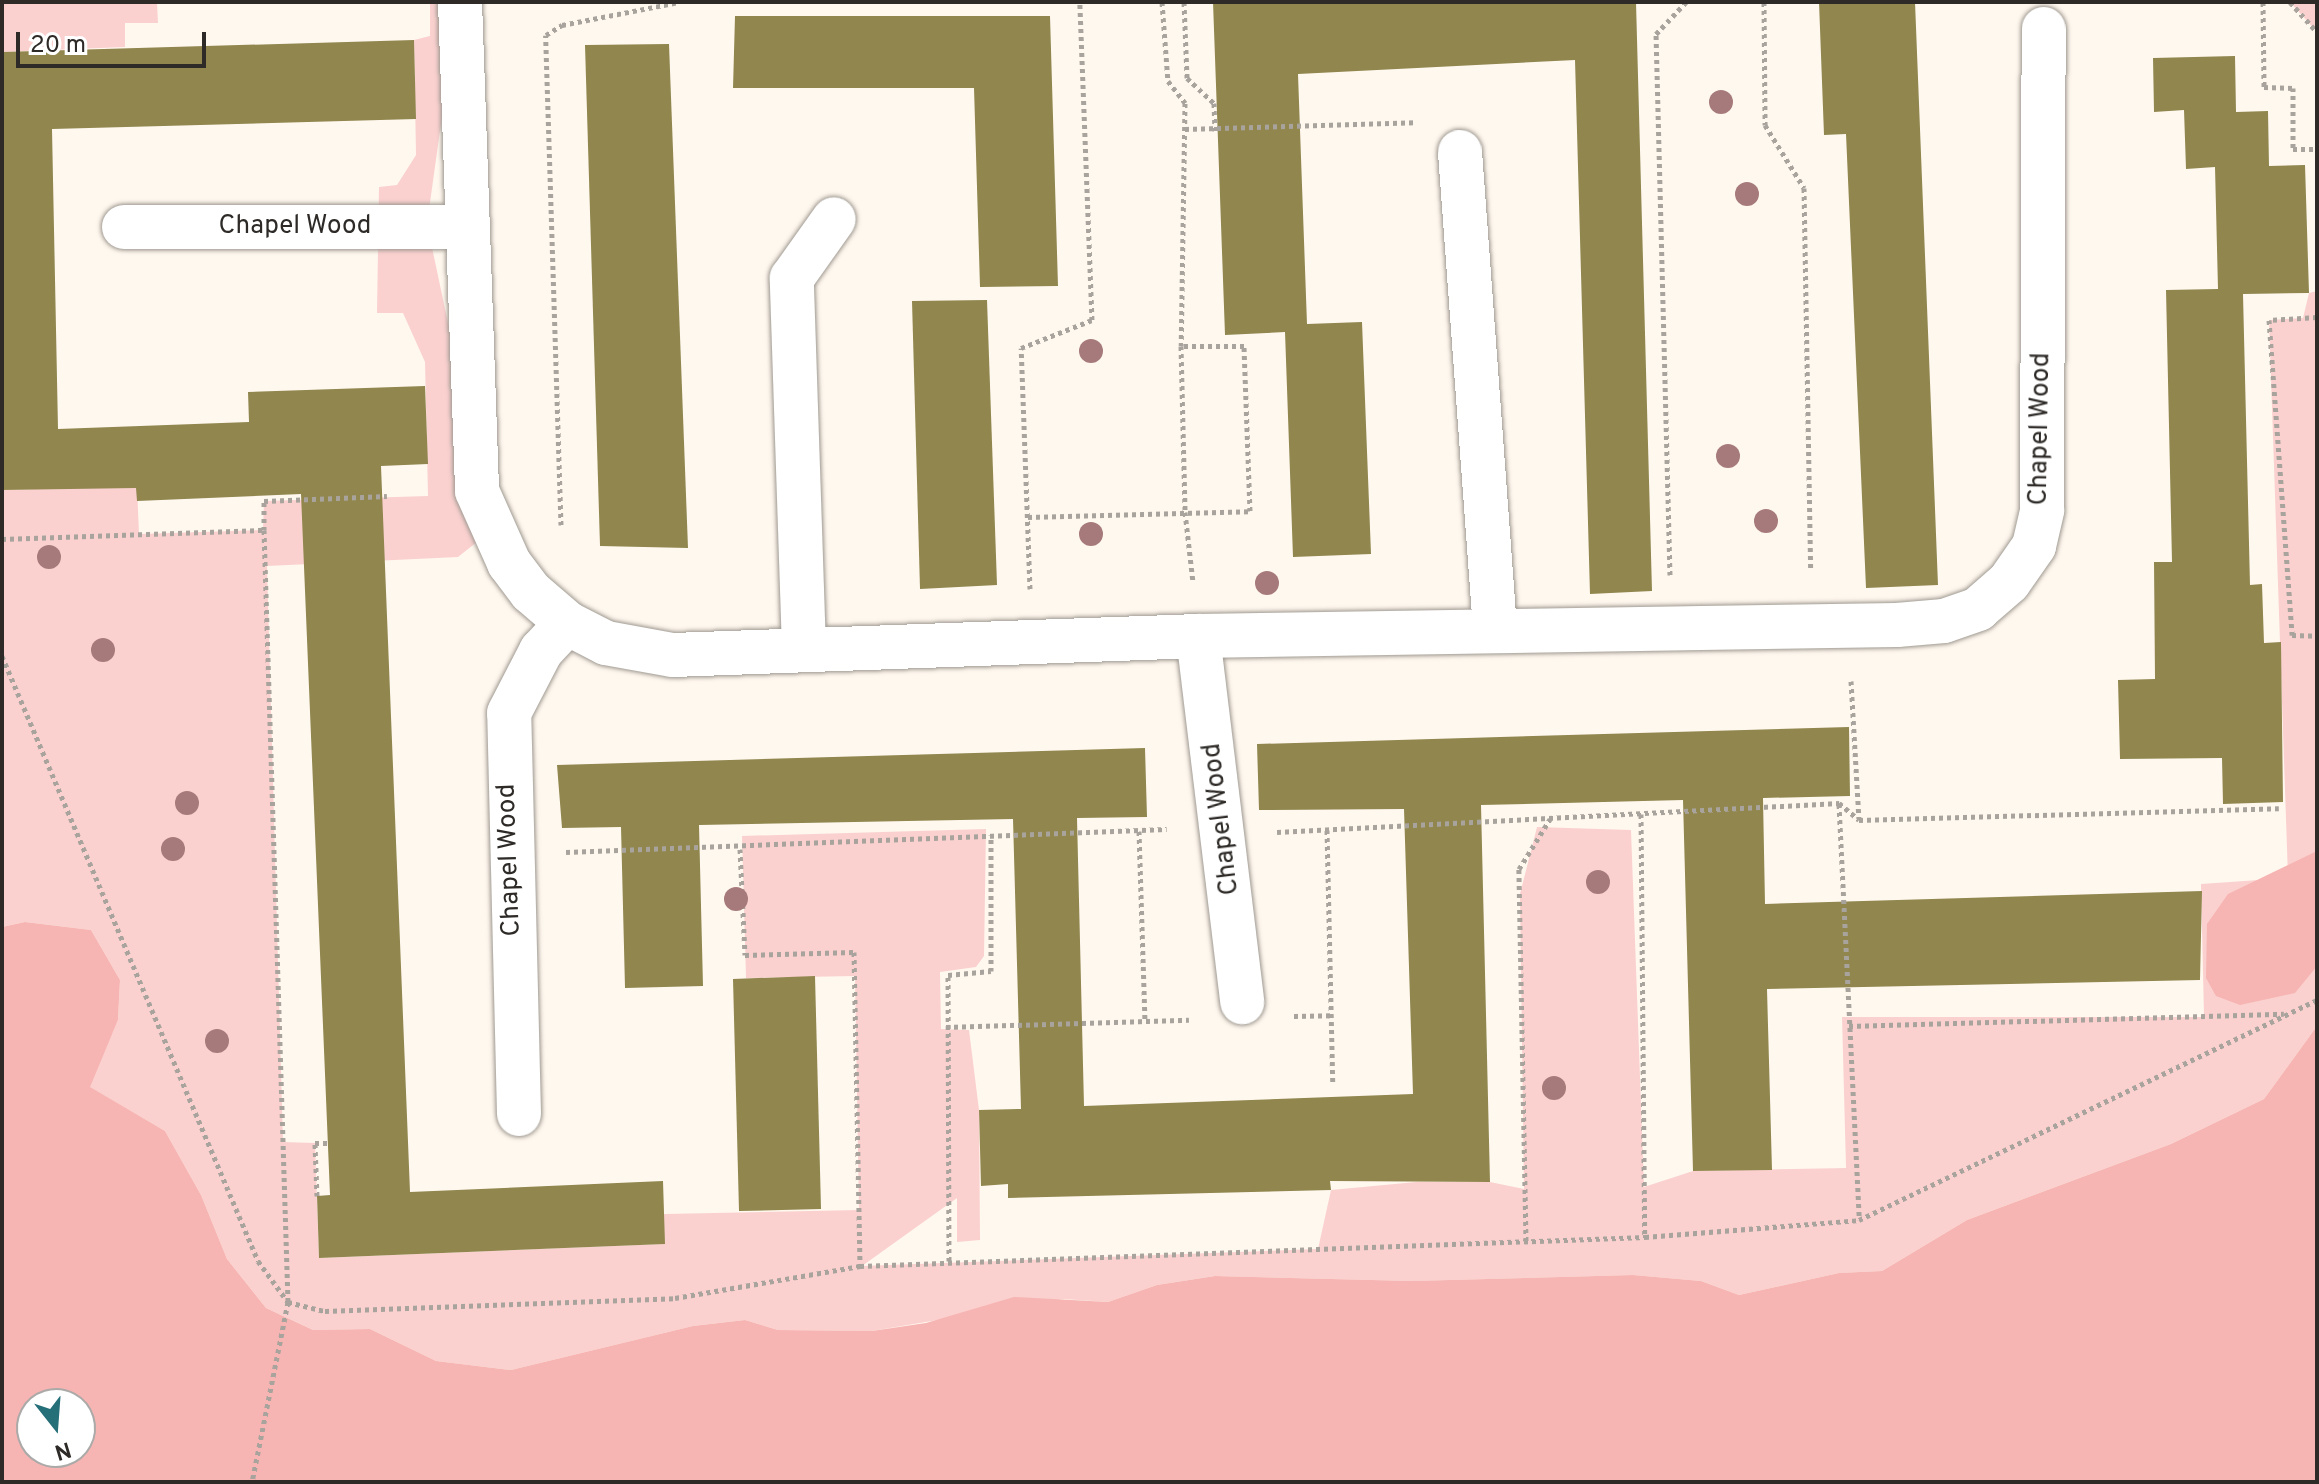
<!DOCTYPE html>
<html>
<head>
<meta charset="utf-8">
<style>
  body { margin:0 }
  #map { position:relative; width:2319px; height:1484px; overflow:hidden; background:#fff8ef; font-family:Overpass,sans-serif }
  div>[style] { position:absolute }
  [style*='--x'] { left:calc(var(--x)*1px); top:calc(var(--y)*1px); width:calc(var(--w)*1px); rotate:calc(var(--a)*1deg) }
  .green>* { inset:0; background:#fad1cf }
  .forest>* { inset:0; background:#f6b4b2 }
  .building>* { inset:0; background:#90864e }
  .path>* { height:5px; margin-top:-2.5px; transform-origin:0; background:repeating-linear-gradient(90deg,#a8a39c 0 4px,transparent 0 8px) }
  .roads { filter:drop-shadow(0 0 2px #9f9991) drop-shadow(0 0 2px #9f9991) }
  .street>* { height:44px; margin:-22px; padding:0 22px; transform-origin:22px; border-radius:22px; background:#fff }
  .trees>* { width:24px; height:24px; margin:-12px; border-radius:50%; background:#a67a7a }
  span { translate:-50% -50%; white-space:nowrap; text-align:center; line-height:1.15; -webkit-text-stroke:6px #fff; paint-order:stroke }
  .street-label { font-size:26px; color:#2d2a27 }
  .frame { position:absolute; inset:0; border:4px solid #2d2a27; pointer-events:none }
  .north { position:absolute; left:16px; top:1388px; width:80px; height:80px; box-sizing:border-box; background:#fff; border:2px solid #abaaa9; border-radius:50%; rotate:163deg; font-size:22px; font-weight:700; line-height:32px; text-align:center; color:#2d2a27 }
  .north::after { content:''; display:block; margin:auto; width:28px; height:36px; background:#256f78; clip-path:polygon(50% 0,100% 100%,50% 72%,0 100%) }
  .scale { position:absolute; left:16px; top:32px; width:190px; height:36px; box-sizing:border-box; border:4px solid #2d2a27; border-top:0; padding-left:10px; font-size:24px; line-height:28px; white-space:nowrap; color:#2d2a27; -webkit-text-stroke:6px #fff; paint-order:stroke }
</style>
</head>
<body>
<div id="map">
  <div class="green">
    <div style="clip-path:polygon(2px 2px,157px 2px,158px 23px,125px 23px,125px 47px,2px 52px)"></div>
    <div style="clip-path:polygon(430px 2px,458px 2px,427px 224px,492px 530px,458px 557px,267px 566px,283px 1142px,315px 1143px,319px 1258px,664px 1244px,664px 1214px,859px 1210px,855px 976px,746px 978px,742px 836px,986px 829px,984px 956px,976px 967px,940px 972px,941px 1029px,969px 1030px,979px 1110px,980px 1240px,957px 1242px,957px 1198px,862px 1266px,1318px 1249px,1331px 1190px,1416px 1182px,1490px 1182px,1524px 1189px,1520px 894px,1537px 827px,1631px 830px,1644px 1187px,1693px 1171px,1846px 1168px,1842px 1017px,2204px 1017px,2201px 884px,2288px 878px,2269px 320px,2303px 318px,2309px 293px,2317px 291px,2317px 1026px,2264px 1099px,2171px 1144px,1967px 1220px,1882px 1271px,1839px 1273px,1739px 1295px,1701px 1281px,1633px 1275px,1412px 1281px,1215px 1276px,1157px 1285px,1108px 1302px,1063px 1299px,872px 1331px,778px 1330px,745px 1320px,693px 1326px,511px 1370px,436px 1361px,370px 1329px,313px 1330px,266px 1308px,227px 1259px,201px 1195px,165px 1131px,89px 1087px,118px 1020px,120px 980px,91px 930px,25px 922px,2px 927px,2px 490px,137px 486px,139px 534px,263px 530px,264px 501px,428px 496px,425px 362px,403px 313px,377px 313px,379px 187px,397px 185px,416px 155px,414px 40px,430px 36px)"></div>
    <div style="clip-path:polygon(2290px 2px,2317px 2px,2317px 32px)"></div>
  </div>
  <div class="forest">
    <div style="clip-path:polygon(2317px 851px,2317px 966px,2295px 993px,2240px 1005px,2216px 996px,2206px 978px,2207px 924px,2228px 894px)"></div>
    <div style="clip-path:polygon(evenodd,25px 922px,91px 930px,120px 980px,118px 1020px,90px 1087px,165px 1131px,201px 1195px,227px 1259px,266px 1308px,313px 1330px,370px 1329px,436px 1361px,511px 1370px,693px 1326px,745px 1320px,778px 1330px,872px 1331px,926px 1323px,1014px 1297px,1108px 1302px,1157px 1285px,1215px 1276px,1412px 1281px,1633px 1275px,1701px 1281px,1739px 1295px,1839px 1273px,1882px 1271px,1967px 1220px,2171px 1144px,2264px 1099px,2317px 1026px,2317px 1482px,2px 1482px,2px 927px,25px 922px,32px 1404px,80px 1404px,80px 1452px,32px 1452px,32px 1404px)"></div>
  </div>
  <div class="building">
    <div style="clip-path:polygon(1213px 2px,1636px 2px,1652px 591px,1590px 594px,1575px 60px,1298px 74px,1307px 324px,1362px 322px,1371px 554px,1293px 557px,1285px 332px,1225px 335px)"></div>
    <div style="clip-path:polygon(1819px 2px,1915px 2px,1938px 585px,1866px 588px,1846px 134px,1824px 135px)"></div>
    <div style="clip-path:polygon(735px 16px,1050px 16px,1058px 286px,980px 287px,974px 88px,733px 88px)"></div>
    <div style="clip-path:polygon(414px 40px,416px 119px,52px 129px,58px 429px,249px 422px,248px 392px,425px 386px,428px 464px,381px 466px,410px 1192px,663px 1181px,665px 1244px,319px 1258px,317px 1196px,330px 1195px,301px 494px,137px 501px,136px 488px,2px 490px,2px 52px)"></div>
    <div style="clip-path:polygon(669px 44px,688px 548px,600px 546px,585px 45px)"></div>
    <div style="clip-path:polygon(2235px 56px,2236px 112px,2268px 111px,2269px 166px,2305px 165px,2309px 293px,2243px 294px,2250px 585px,2262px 584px,2264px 643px,2281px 642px,2283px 802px,2223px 804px,2222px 758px,2120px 759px,2118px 680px,2155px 679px,2154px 562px,2172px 562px,2166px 290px,2218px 289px,2215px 167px,2186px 169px,2184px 110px,2154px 112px,2153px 58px)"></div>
    <div style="clip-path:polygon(987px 300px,997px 585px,920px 589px,912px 301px)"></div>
    <div style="clip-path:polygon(1849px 727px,1850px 796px,1763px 798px,1765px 904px,2202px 891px,2200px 980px,1767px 989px,1772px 1170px,1693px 1171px,1683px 800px,1481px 805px,1490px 1182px,1330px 1181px,1331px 1190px,1008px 1198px,1008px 1184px,981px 1186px,979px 1110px,1021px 1109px,1013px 819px,699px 825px,703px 986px,625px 988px,621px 827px,562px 828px,557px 765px,1145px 748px,1147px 817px,1077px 818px,1084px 1106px,1413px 1094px,1404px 809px,1259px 810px,1257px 744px)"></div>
    <div style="clip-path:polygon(815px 976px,821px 1209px,739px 1211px,733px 979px)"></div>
  </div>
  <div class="path">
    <div style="--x:1162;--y:2;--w:79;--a:85.7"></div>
    <div style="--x:1168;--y:81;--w:28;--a:52"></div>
    <div style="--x:1185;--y:103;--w:243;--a:90.9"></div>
    <div style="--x:1181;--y:346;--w:166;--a:88.6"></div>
    <div style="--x:1185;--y:512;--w:70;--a:83.5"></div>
    <div style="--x:1184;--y:2;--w:76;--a:87.7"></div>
    <div style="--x:1187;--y:78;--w:37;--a:43"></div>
    <div style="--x:1214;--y:103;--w:28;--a:88"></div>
    <div style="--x:1764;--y:2;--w:123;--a:89.5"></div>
    <div style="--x:1765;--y:125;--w:74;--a:58.2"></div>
    <div style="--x:1804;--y:188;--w:382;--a:89"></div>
    <div style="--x:2263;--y:2;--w:85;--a:89.3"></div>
    <div style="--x:2264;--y:87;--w:29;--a:2"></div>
    <div style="--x:2293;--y:88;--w:61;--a:90"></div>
    <div style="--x:2293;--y:149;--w:24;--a:0"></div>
    <div style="--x:2290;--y:2;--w:40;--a:48"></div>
    <div style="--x:1185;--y:129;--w:231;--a:-1.7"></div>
    <div style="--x:2317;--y:317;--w:48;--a:176.4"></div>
    <div style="--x:2269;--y:320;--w:316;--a:85.8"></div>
    <div style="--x:2292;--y:635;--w:25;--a:2"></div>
    <div style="--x:1028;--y:517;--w:222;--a:-1.5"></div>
    <div style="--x:1250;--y:511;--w:165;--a:-92.1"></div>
    <div style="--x:1244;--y:346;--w:63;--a:180"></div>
    <div style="--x:561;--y:525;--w:490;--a:-91.8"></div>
    <div style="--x:546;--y:35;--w:19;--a:-32"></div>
    <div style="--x:562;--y:25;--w:119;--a:-11.1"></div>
    <div style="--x:264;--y:530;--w:29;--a:-90"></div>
    <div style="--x:264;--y:501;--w:123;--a:-2.3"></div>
    <div style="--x:2;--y:539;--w:262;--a:-2"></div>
    <div style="--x:264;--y:530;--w:772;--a:88.22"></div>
    <div style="--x:288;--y:1302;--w:184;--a:101.3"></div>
    <div style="--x:1670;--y:575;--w:541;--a:-91.48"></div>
    <div style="--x:1656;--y:34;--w:44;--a:-46.8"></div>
    <div style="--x:1030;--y:589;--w:241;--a:-92.1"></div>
    <div style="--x:1021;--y:348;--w:76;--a:-21.5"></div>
    <div style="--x:1092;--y:320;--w:318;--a:-92.2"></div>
    <div style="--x:2;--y:656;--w:657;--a:67.06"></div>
    <div style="--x:258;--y:1261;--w:51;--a:53.8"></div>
    <div style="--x:288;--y:1302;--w:38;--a:14"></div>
    <div style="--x:325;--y:1311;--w:350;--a:-2.1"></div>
    <div style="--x:675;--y:1298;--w:188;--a:-9.8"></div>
    <div style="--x:860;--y:1266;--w:786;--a:-2.12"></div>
    <div style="--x:1645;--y:1237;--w:215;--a:-4.5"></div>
    <div style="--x:1859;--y:1220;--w:508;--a:-25.66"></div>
    <div style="--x:1851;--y:681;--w:138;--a:86.7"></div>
    <div style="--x:1839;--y:804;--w:416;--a:87.2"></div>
    <div style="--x:1641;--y:814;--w:423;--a:89.5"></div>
    <div style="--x:1327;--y:830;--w:255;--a:88.7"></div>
    <div style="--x:1139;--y:831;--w:190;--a:88.2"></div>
    <div style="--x:1277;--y:832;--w:563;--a:-2.95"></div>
    <div style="--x:1839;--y:803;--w:26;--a:40"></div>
    <div style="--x:1859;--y:820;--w:420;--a:-1.6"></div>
    <div style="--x:740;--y:849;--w:106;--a:87.3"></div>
    <div style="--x:745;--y:955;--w:109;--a:-1.6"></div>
    <div style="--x:854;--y:952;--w:314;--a:88.9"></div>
    <div style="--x:566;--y:852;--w:601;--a:-2.19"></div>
    <div style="--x:1294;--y:1016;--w:39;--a:-1"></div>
    <div style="--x:1849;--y:1026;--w:435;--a:-1.6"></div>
    <div style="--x:946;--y:1027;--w:243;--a:-1.7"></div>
    <div style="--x:317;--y:1196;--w:53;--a:-92.2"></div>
    <div style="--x:315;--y:1143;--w:12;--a:0"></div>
    <div style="--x:1526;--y:1241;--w:372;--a:-91.1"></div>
    <div style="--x:1519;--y:869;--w:59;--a:-58.2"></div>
    <div style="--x:949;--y:1261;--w:286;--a:-90.2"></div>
    <div style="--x:948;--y:975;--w:43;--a:-5.3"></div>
    <div style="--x:991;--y:971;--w:136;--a:-90"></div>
  </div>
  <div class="roads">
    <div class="street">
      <div style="--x:460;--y:2;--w:489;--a:88"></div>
      <div style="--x:477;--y:491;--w:79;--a:66"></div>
      <div style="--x:509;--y:563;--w:36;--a:53"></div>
      <div style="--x:531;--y:592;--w:48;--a:40.7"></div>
      <div style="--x:567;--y:623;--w:44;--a:27.1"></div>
      <div style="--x:606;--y:643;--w:68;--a:10.2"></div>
      <div style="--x:673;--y:655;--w:525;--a:-2.07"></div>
      <div style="--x:1198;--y:636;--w:699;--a:-0.9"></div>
      <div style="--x:1897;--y:625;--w:47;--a:-4.9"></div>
      <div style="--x:1944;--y:621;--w:36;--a:-19"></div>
      <div style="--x:1978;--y:609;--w:41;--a:-41.1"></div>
      <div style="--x:2009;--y:582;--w:44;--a:-55.2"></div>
      <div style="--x:2034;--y:546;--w:37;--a:-77"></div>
      <div style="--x:2042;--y:510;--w:481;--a:-89.8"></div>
      <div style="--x:1460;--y:152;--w:480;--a:85.8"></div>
      <div style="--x:124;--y:227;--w:342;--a:0"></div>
      <div style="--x:1198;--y:636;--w:369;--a:83.1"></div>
      <div style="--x:804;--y:649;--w:371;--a:-91.9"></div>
      <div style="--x:792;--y:278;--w:72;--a:-54.6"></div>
      <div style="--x:519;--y:1114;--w:401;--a:-91.4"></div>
      <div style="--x:509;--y:713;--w:70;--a:-62.7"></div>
      <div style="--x:541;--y:651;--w:38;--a:-47"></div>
    </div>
  </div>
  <div class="trees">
    <div style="left:1721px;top:102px"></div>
    <div style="left:1747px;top:194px"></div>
    <div style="left:1091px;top:351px"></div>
    <div style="left:1728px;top:456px"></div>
    <div style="left:1766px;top:521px"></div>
    <div style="left:1091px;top:534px"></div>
    <div style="left:49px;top:557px"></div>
    <div style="left:1267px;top:583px"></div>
    <div style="left:103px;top:650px"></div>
    <div style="left:187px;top:803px"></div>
    <div style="left:173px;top:849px"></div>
    <div style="left:1598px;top:882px"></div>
    <div style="left:736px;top:899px"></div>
    <div style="left:217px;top:1041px"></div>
    <div style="left:1554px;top:1088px"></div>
  </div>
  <div class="street-label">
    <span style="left:295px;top:227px">Chapel Wood</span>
    <span style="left:2041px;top:429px;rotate:-89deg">Chapel Wood</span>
    <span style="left:1222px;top:819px;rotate:-97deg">Chapel Wood</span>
    <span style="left:510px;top:860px;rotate:-92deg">Chapel Wood</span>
  </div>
  <div class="frame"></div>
  <div class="north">N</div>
  <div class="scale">20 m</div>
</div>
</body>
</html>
